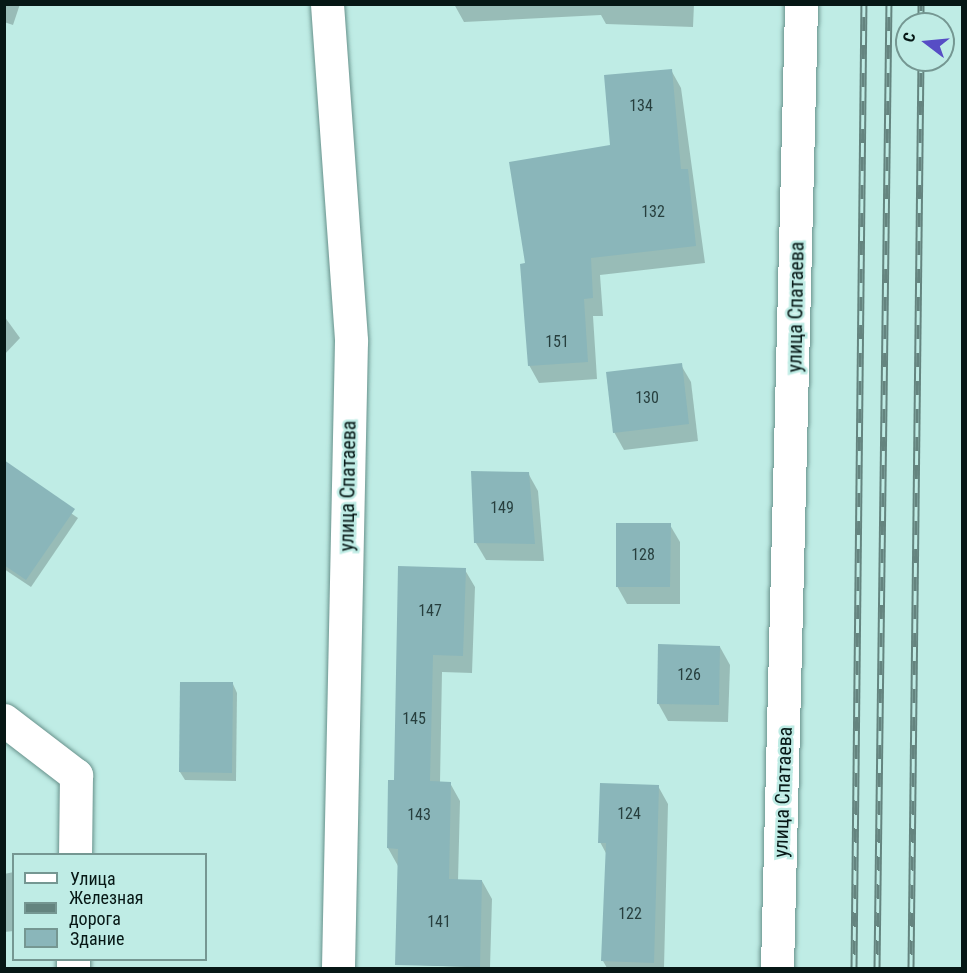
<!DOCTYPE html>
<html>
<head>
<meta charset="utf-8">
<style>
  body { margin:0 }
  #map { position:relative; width:967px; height:973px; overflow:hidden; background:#bfece5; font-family:"Roboto Condensed",sans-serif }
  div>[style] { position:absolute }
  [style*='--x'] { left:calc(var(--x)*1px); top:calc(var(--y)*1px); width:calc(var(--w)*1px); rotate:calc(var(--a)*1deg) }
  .shadow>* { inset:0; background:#0003 }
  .building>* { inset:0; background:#8ab6ba }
  .roads { filter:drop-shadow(0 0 2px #67918b) drop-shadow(0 0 2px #67918b) }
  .minor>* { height:33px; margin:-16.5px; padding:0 16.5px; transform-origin:16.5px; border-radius:16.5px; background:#fff }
  .rail>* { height:7px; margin-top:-3.5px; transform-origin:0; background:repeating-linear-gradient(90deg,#bfece5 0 14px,#64847f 0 28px); box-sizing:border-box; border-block:2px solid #64847f }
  span { translate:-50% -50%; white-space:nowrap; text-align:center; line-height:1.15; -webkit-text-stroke:5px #bfece5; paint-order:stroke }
  .number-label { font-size:16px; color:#273f3e }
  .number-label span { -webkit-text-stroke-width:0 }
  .street-label { font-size:20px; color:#061715 }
  .frame { position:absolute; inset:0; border:6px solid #061715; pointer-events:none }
  .legend { position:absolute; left:12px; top:853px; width:195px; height:108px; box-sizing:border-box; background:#bfece5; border:2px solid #759792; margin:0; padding:8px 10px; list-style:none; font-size:18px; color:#061715 }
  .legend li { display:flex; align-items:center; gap:12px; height:30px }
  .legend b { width:30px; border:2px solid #759792 }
  .north { position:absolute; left:895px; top:12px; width:60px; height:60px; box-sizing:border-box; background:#bfece5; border:2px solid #759792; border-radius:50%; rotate:286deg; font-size:16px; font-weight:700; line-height:24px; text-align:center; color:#061715 }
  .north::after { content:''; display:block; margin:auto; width:21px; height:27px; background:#574dc5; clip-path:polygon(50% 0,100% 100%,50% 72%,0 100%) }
</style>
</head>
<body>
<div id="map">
  <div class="shadow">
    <div style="clip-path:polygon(4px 4px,20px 4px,13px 25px,4px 22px)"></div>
    <div style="clip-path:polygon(454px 4px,694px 4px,693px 27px,606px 24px,601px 15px,464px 22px)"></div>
    <div style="clip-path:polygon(671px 70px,681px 88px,705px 263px,600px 275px,603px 316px,593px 316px,597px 379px,539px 383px,529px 365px,527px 265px)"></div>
    <div style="clip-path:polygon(4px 316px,20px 338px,4px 355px)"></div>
    <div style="clip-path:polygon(681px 365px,691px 382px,698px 441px,624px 450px,614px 432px)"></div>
    <div style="clip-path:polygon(4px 467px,78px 518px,31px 587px,4px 569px)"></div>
    <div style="clip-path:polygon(528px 473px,538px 491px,544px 561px,486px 560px,476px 543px)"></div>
    <div style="clip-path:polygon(670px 525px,680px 542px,680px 604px,627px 604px,617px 586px)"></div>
    <div style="clip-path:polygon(399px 568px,465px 570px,475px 587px,472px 673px,442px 672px,440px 783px,450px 783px,460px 801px,458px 881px,482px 881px,492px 899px,490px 968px,397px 964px,398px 866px,388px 848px,395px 782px)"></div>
    <div style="clip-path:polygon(720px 647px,730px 665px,728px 722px,668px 721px,658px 703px)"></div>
    <div style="clip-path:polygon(233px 684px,237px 693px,236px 781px,185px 780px,180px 772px)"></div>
    <div style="clip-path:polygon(658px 786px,668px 804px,664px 968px,607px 968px,603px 961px,607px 855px,600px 842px)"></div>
    <div style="clip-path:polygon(14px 872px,14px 931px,4px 932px,4px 874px)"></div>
  </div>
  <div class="building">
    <div style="clip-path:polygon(672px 69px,681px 169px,688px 169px,696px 246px,591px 258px,593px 298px,584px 299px,588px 362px,528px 366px,520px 264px,525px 263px,509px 162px,610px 145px,604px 75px)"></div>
    <div style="clip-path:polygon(682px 363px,689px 424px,613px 433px,606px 372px)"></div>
    <div style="clip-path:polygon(4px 460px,75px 509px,26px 580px,4px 565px)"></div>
    <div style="clip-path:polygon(471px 471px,529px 472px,535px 544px,474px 543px)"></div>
    <div style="clip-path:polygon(616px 523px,671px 523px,670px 587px,616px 587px)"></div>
    <div style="clip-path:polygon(398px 566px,466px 568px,463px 656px,433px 655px,430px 781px,451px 782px,449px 879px,482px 880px,480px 967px,395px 965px,398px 849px,387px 848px,388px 780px,394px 780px)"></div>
    <div style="clip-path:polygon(658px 644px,720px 646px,719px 705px,657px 704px)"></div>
    <div style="clip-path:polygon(180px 682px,233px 682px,232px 773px,179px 772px)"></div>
    <div style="clip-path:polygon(600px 783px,659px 785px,654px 963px,601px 961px,606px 843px,598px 843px)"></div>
  </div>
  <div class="roads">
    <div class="minor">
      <div style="--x:327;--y:4;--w:338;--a:85.9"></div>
      <div style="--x:351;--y:341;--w:627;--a:91.19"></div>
      <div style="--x:4;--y:720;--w:91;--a:37.4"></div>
      <div style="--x:76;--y:775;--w:79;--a:90.7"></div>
      <div style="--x:73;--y:968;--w:8;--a:-90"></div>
      <div style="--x:777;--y:968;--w:964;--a:-88.57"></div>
    </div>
  </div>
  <div class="rail">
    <div style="--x:921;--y:24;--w:20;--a:-90"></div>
    <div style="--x:854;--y:968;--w:964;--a:-89.41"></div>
    <div style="--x:877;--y:968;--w:964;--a:-89.29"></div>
    <div style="--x:911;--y:968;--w:908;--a:-89.37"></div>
  </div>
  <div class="number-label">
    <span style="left:641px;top:106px">134</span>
    <span style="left:653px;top:212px">132</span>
    <span style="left:557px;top:342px">151</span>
    <span style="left:647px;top:398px">130</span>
    <span style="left:502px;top:508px">149</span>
    <span style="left:643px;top:555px">128</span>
    <span style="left:430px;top:611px">147</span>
    <span style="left:689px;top:675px">126</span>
    <span style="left:414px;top:719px">145</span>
    <span style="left:629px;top:814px">124</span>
    <span style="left:419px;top:815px">143</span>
    <span style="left:630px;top:914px">122</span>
    <span style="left:439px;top:922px">141</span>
  </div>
  <div class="street-label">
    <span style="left:796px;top:307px;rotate:-89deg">улица Спатаева</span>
    <span style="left:348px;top:486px;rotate:-89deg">улица Спатаева</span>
    <span style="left:783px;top:792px;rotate:-88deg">улица Спатаева</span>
  </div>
  <div class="frame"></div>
  <ul class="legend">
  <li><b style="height:8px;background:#fff"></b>Улица</li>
  <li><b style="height:8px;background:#64847f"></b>Железная дорога</li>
  <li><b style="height:16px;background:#8ab6ba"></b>Здание</li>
  </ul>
  <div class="north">С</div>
</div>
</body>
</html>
